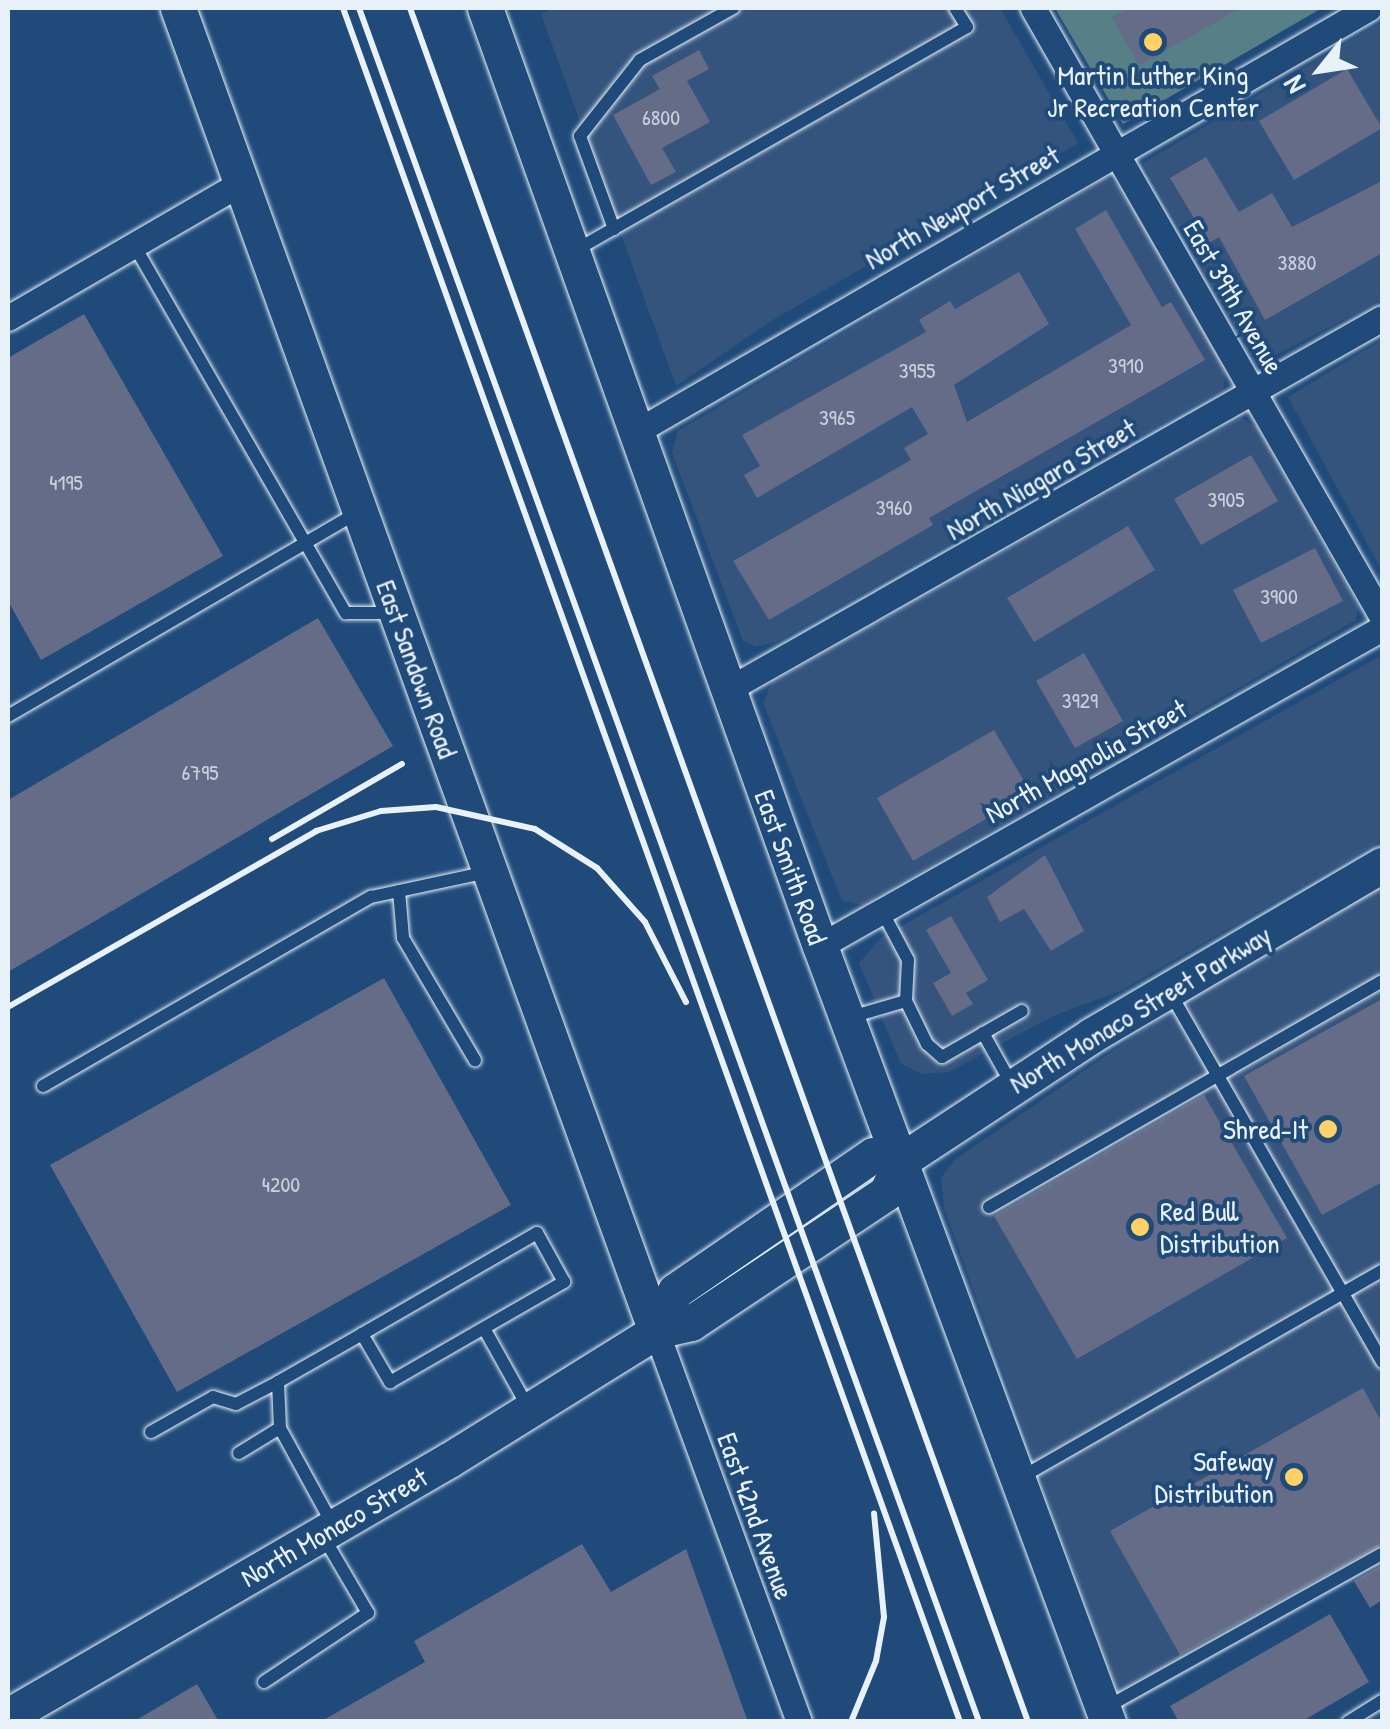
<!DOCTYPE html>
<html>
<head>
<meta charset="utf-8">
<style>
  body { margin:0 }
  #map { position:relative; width:1390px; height:1729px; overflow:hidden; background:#1f4a7a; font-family:"Patrick Hand",sans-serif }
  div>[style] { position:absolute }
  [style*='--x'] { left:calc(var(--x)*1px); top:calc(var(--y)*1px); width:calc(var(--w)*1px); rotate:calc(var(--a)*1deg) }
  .built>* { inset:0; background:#34547e }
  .green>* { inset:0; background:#567f87 }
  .building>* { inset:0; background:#656c88 }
  .roads { filter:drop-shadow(0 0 2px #e8f1f8) drop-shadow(0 0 2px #e8f1f8) }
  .lane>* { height:12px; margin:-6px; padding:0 6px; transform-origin:6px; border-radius:6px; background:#1f4a7a }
  .street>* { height:25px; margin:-12.5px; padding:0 12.5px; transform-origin:12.5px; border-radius:12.5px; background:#1f4a7a }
  .secondary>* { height:35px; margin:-17.5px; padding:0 17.5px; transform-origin:17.5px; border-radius:17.5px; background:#1f4a7a }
  .rail>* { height:6px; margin:-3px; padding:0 3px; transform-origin:3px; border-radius:3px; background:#e8f1f8 }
  .dots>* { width:28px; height:28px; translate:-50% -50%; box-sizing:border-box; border:5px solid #1f4a7a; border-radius:50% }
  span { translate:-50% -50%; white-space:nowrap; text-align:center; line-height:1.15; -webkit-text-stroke:8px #1f4a7a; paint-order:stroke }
  .number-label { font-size:22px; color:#c7d0dc }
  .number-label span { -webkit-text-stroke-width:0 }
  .poi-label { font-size:28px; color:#e8f1f8 }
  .right { translate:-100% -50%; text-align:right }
  .left { translate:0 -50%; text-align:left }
  .street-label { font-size:28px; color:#e8f1f8 }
  .frame { position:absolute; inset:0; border:10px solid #e8f1f8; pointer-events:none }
  .north { position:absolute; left:1270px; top:20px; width:100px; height:100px; -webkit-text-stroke:8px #1f4a7a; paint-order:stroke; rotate:240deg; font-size:28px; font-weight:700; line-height:40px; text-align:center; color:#e8f1f8 }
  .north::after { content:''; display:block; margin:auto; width:35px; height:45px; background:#e8f1f8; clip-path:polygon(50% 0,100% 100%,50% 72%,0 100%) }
</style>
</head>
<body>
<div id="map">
  <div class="built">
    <div style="clip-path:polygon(551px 8px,1000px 8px,1078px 143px,773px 320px,676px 386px,541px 14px)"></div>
    <div style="clip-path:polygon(1382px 22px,1382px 299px,1257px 365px,1143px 163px)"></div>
    <div style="clip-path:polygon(1107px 177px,1120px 187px,1226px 368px,1223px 389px,778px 641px,756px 647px,743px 641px,672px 453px,678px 431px)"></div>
    <div style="clip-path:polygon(1382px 340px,1382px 571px,1288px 397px)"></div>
    <div style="clip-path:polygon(1241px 418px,1257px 427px,1358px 606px,1356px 620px,862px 905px,842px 901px,763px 703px,772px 682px)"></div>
    <div style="clip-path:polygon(1382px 655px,1382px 840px,1120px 991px,1053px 1016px,949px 1072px,922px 1074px,901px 1064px,859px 963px,882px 937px)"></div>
    <div style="clip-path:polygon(1382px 886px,1382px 1563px,1124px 1708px,944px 1208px,941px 1178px,954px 1160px,1202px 990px)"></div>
  </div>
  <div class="green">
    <div style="clip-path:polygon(1055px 8px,1322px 8px,1123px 124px)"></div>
  </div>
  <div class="building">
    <div style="clip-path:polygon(1130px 8px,1240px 8px,1139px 66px,1112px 17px)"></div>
    <div style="clip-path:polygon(699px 50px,709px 69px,687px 81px,710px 122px,662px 148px,676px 172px,651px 185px,613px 115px,660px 89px,652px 76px)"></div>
    <div style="clip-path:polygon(1347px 69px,1382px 128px,1294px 180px,1259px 121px)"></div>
    <div style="clip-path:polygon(1206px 157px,1239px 212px,1272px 193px,1292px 227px,1382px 181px,1382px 253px,1265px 320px,1219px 237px,1209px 243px,1170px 178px)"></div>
    <div style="clip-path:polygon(1106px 210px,1162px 307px,1171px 302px,1205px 360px,929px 518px,933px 525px,769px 620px,733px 561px,911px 460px,904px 448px,928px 434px,912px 407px,757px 498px,744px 475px,760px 466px,742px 435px,926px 332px,919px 320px,950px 301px,955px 309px,1019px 272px,1049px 324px,954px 385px,967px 422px,1131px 325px,1075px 229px)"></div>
    <div style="clip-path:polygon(84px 314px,223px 556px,41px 660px,8px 601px,8px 358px)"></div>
    <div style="clip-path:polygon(1251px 455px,1278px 501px,1201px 545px,1174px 499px)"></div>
    <div style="clip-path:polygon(1128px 526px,1155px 570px,1034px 642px,1007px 598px)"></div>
    <div style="clip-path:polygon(1315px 548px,1343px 601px,1261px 643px,1233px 590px)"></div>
    <div style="clip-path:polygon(318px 618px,393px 746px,8px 972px,8px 800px)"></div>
    <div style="clip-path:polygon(1084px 653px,1123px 721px,1075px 748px,1036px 681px)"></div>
    <div style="clip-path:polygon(994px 730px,1031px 793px,913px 861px,877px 798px)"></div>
    <div style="clip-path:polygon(1045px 855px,1084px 931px,1051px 951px,1024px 909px,1000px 922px,987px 897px)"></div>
    <div style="clip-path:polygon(951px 916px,988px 980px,966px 993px,973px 1004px,952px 1016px,933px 983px,951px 973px,926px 930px)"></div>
    <div style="clip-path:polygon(384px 978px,511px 1205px,177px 1392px,50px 1165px)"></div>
    <div style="clip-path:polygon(1382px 999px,1382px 1182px,1322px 1215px,1244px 1076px)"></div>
    <div style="clip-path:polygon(1204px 1095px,1287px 1238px,1077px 1359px,994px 1216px)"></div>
    <div style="clip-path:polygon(1363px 1388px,1382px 1423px,1382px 1544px,1180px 1655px,1110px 1531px)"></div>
    <div style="clip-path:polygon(582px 1544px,611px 1592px,686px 1549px,748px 1722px,320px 1722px,425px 1662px,414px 1641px)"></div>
    <div style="clip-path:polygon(1382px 1565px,1382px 1600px,1370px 1608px,1354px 1581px)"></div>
    <div style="clip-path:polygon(1330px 1614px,1369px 1682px,1301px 1722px,1179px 1722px,1170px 1706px)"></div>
    <div style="clip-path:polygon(197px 1684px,219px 1722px,133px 1722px)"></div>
  </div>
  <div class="roads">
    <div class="lane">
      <div style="--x:614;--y:229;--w:99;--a:-110.1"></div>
      <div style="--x:580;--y:136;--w:97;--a:-51.7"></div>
      <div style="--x:640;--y:60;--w:107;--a:-29.2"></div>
      <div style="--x:134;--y:245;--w:425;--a:60.1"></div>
      <div style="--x:346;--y:613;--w:48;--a:0"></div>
      <div style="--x:576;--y:250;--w:450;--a:-29.7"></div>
      <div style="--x:967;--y:27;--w:22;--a:-122"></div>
      <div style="--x:8;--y:716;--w:406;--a:-30.2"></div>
      <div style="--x:399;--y:891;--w:47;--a:85.1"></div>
      <div style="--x:403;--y:938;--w:142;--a:59.5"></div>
      <div style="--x:882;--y:911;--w:55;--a:62"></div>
      <div style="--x:908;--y:960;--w:41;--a:92.8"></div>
      <div style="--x:906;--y:1001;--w:48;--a:64"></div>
      <div style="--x:927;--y:1044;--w:20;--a:41"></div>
      <div style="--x:942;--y:1057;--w:92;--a:-29.9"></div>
      <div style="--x:1169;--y:991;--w:428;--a:60.1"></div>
      <div style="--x:851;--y:1017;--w:57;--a:-16.2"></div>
      <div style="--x:983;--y:1033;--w:57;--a:60.8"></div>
      <div style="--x:43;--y:1086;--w:379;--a:-30"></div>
      <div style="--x:371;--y:897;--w:120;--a:-12.1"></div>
      <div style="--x:989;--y:1207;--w:453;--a:-29.9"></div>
      <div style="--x:485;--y:1330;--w:90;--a:60.9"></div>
      <div style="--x:151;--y:1432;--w:71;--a:-29.4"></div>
      <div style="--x:213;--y:1397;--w:24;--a:17"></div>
      <div style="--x:236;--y:1404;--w:47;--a:-27.6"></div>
      <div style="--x:239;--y:1453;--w:48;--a:-31.4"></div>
      <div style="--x:1020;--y:1478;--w:417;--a:-29.8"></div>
      <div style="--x:333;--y:1525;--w:111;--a:-118.7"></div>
      <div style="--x:280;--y:1428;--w:46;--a:-92.5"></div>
      <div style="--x:278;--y:1382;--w:97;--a:-29.7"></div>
      <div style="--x:362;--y:1334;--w:56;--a:59.7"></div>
      <div style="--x:390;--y:1382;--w:201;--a:-29.9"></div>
      <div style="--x:564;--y:1282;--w:56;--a:-118.9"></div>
      <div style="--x:537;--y:1233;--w:202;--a:150"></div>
      <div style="--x:264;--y:1682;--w:125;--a:-33.6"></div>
      <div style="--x:368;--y:1613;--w:89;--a:-120.3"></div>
      <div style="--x:1105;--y:1708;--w:317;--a:-29.1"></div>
      <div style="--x:1348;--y:1722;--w:40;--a:-32"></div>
    </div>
    <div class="street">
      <div style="--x:1033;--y:8;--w:702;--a:60.18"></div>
      <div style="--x:8;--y:318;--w:269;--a:-30.1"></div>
      <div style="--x:639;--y:430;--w:843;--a:-30.03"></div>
      <div style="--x:727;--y:690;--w:753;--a:-29.59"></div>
      <div style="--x:820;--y:946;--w:646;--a:-29.5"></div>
      <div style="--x:656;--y:1331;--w:416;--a:69.9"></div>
    </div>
    <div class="secondary">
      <div style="--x:178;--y:8;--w:1407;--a:70.14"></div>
      <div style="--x:485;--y:8;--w:996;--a:70.35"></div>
      <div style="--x:820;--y:946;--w:828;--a:69.64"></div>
      <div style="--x:902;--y:1160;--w:227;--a:-33.3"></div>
      <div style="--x:1092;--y:1035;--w:336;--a:-30.4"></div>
      <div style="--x:656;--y:1331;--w:44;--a:-64.6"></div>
      <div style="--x:675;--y:1291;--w:240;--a:-34.5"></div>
      <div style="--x:873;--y:1155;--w:29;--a:10"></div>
      <div style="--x:8;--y:1716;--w:510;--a:-30.14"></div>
      <div style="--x:449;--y:1460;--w:244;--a:-31.9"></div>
      <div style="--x:656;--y:1331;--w:36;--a:-13"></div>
      <div style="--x:691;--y:1323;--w:234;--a:-33.7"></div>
      <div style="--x:886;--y:1193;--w:37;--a:-64"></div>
    </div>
  </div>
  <div class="rail">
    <div style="--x:343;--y:8;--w:1822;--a:70.2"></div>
    <div style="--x:359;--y:8;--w:1823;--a:70.11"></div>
    <div style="--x:410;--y:8;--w:1822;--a:70.17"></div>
    <div style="--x:272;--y:839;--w:150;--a:-30"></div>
    <div style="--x:8;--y:1007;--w:355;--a:-29.7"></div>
    <div style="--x:316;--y:831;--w:68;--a:-17.1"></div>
    <div style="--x:381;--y:811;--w:55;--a:-4.2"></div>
    <div style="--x:436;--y:807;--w:101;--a:12.5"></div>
    <div style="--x:535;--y:829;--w:73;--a:32.2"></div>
    <div style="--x:597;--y:868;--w:72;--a:48.4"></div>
    <div style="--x:645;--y:922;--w:90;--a:62.9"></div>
    <div style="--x:851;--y:1722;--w:66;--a:-67.7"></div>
    <div style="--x:876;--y:1661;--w:45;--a:-79.7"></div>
    <div style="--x:884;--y:1617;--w:104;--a:-95.5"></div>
  </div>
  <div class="dots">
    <div style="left:1153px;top:42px;background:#ffd166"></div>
    <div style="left:1328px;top:1129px;background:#ffd166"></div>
    <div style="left:1140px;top:1227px;background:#ffd166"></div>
    <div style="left:1294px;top:1477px;background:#ffd166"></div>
  </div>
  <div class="number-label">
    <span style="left:661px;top:118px">6800</span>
    <span style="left:1297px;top:263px">3880</span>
    <span style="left:1126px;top:366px">3910</span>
    <span style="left:917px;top:371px">3955</span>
    <span style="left:837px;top:418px">3965</span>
    <span style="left:66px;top:483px">4195</span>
    <span style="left:1226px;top:500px">3905</span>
    <span style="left:894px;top:508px">3960</span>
    <span style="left:1279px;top:597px">3900</span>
    <span style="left:1080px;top:701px">3929</span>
    <span style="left:200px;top:773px">6795</span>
    <span style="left:281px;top:1185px">4200</span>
  </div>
  <div class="poi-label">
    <span style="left:1153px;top:91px">Martin Luther King<br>Jr Recreation Center</span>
    <span class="right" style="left:1308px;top:1129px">Shred-It</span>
    <span class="left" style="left:1160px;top:1227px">Red Bull<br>Distribution</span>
    <span class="right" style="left:1274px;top:1477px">Safeway<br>Distribution</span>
  </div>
  <div class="street-label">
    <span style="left:962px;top:207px;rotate:-30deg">North Newport Street</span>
    <span style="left:1234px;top:297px;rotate:60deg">East 39th Avenue</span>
    <span style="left:1041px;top:479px;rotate:-30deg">North Niagara Street</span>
    <span style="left:417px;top:669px;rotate:70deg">East Sandown Road</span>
    <span style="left:1086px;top:761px;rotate:-29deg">North Magnolia Street</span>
    <span style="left:791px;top:867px;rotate:70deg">East Smith Road</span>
    <span style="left:1140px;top:1009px;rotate:-31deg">North Monaco Street Parkway</span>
    <span style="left:756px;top:1516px;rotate:70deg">East 42nd Avenue</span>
    <span style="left:334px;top:1527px;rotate:-30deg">North Monaco Street</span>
  </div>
  <div class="frame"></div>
  <div class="north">N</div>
</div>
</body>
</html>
